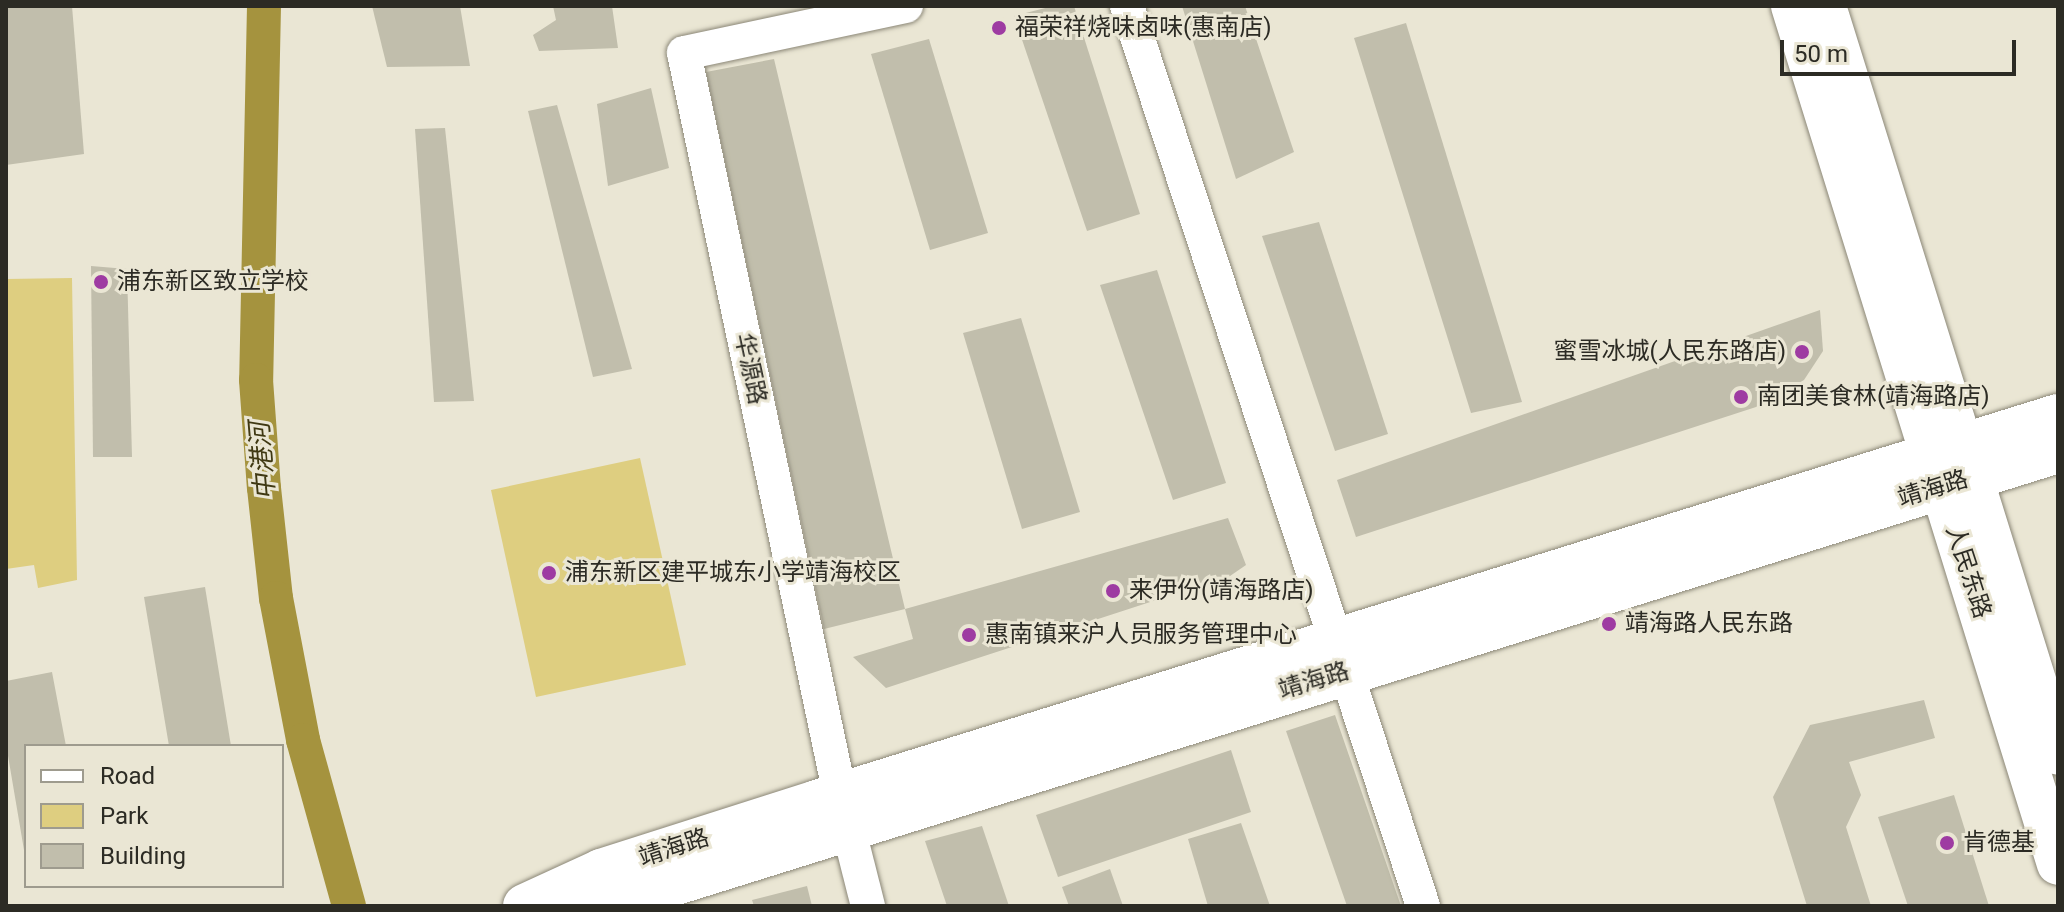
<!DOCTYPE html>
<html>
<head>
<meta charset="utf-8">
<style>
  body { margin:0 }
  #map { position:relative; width:2064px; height:912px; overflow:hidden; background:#eae6d4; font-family:Roboto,"Noto Sans SC",sans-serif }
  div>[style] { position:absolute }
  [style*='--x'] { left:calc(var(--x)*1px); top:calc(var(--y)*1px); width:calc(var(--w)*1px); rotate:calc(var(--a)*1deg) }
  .green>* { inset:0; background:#dece80 }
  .canal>* { height:34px; margin:-17px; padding:0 17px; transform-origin:17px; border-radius:17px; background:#a5933e }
  .building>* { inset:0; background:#c1beac }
  .roads { filter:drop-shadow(0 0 2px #8b8777) drop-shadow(0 0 2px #8b8777) }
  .minor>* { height:34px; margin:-17px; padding:0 17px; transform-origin:17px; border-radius:17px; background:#fff }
  .tertiary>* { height:42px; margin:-21px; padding:0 21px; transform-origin:21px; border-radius:21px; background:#fff }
  .secondary>* { height:44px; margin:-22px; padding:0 22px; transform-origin:22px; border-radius:22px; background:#fff }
  .dots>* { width:22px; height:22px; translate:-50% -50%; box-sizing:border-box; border:4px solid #eae6d4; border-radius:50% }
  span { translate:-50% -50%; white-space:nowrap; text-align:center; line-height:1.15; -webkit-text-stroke:6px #eae6d4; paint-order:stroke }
  .poi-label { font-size:24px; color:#2c2b24 }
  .left { translate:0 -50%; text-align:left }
  .right { translate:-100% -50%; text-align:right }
  .street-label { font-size:24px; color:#2c2b24 }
  .water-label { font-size:26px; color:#3f3812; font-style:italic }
  .frame { position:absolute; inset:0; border:8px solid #2c2b24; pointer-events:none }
  .legend { position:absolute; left:24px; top:744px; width:260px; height:144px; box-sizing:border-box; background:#eae6d4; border:2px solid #9e9b8e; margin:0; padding:10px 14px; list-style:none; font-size:24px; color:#2c2b24 }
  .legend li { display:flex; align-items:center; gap:16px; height:40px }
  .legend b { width:40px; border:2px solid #9e9b8e }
  .scale { position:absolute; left:1780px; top:40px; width:236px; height:36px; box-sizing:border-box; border:4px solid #2c2b24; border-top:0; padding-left:10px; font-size:24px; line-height:28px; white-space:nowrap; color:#2c2b24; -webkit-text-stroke:6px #eae6d4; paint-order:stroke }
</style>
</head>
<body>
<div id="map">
  <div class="green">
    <div style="clip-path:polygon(72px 278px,77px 580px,38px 588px,34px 565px,6px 569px,6px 279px)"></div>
    <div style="clip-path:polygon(640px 458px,686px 665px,536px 697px,491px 490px)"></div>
  </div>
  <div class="canal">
    <div style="--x:264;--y:6;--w:374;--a:91.2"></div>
    <div style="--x:256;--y:380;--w:108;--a:85.8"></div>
    <div style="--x:264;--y:488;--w:111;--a:83.8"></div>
    <div style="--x:276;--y:598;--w:145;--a:79.2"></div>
    <div style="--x:303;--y:740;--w:172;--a:74.5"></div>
  </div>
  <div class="building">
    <div style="clip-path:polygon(6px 6px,72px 6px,84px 154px,6px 165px)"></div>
    <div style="clip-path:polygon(372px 6px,460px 6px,470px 66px,387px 67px)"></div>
    <div style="clip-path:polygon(553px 6px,612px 6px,618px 48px,539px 51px,533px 35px,556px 20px)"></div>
    <div style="clip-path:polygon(1053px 6px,1074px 6px,1140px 214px,1087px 231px,1014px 16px)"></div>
    <div style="clip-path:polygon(1182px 6px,1245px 6px,1294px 152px,1236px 179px)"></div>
    <div style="clip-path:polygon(1406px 23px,1522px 402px,1471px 413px,1354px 38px)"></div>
    <div style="clip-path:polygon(929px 39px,988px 233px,930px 250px,871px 54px)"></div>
    <div style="clip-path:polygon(774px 59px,905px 609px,1228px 518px,1246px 565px,1230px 576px,886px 688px,853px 657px,913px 639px,905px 609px,824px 629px,706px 72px)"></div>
    <div style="clip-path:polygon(651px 88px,669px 168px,608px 186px,597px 104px)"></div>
    <div style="clip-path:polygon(557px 105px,632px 369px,593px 377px,528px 111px)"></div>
    <div style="clip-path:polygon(445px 128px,474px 401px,434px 402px,415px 129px)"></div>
    <div style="clip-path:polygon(1319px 222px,1388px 434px,1335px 451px,1262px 236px)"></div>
    <div style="clip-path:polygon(91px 266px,127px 269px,132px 457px,93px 457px)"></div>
    <div style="clip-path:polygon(1157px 270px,1226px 483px,1173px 500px,1100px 285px)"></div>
    <div style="clip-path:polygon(1820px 310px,1823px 351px,1804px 380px,1756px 407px,1356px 537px,1337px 480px)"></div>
    <div style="clip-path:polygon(1021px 318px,1080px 512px,1022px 529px,963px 333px)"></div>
    <div style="clip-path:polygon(205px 587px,231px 746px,169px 746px,144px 597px)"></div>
    <div style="clip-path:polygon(52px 672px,66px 746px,26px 746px,24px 850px,6px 744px,6px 681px)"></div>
    <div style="clip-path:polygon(1924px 700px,1935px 738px,1849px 762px,1861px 795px,1846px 827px,1871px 906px,1807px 906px,1773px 797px,1810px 725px)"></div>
    <div style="clip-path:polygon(1335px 715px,1401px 906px,1347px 906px,1286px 731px)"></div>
    <div style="clip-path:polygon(1231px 750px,1251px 812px,1058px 877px,1036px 815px)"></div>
    <div style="clip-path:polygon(1954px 795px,1989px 906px,1908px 906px,1878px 817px)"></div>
    <div style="clip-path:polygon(1241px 823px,1270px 906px,1208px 906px,1188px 839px)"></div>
    <div style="clip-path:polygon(982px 826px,1009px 906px,947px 906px,925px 841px)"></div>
    <div style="clip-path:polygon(1110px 869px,1123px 906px,1069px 906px,1062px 887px)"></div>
    <div style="clip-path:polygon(807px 886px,812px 906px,754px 906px,752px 900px)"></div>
  </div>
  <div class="roads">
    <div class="minor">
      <div style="--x:1127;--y:6;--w:947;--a:71.79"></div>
      <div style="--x:868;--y:906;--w:114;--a:-104.2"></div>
      <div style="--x:840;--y:795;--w:758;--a:-101.87"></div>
      <div style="--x:684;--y:53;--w:227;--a:-12"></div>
    </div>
    <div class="tertiary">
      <div style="--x:1792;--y:6;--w:898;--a:72.78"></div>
      <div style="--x:1825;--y:6;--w:783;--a:72.7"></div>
    </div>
    <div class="secondary">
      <div style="--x:574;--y:885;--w:42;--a:25.3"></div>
      <div style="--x:612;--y:903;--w:1515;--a:-17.36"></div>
      <div style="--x:525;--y:906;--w:84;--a:-24.7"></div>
      <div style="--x:601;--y:871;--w:227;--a:-17.7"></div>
      <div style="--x:817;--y:802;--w:1300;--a:-17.28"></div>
    </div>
  </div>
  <div class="dots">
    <div style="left:999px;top:28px;background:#9e3ba2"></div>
    <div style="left:101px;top:282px;background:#9e3ba2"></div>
    <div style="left:1802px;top:352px;background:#9e3ba2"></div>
    <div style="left:1741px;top:397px;background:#9e3ba2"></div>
    <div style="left:549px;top:573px;background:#9e3ba2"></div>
    <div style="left:1113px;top:591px;background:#9e3ba2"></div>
    <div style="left:1609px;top:624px;background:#9e3ba2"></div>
    <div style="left:969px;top:635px;background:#9e3ba2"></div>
    <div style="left:1947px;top:843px;background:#9e3ba2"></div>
  </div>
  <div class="poi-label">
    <span class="left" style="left:1015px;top:28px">福荣祥烧味卤味(惠南店)</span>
    <span class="left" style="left:117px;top:282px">浦东新区致立学校</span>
    <span class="right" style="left:1786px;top:352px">蜜雪冰城(人民东路店)</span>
    <span class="left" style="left:1757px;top:397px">南团美食林(靖海路店)</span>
    <span class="left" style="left:565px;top:573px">浦东新区建平城东小学靖海校区</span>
    <span class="left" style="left:1129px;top:591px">来伊份(靖海路店)</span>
    <span class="left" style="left:1625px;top:624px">靖海路人民东路</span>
    <span class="left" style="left:985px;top:635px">惠南镇来沪人员服务管理中心</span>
    <span class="left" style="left:1963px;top:843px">肯德基</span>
  </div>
  <div class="street-label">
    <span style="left:750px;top:369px;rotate:78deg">华源路</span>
    <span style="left:1933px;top:489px;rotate:-17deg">靖海路</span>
    <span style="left:1968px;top:572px;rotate:72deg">人民东路</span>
    <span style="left:1314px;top:681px;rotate:-17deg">靖海路</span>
    <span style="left:674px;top:848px;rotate:-18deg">靖海路</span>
  </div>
  <div class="water-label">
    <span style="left:263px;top:461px;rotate:-95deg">中港河</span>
  </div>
  <div class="frame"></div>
  <ul class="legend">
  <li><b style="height:10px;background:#fff"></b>Road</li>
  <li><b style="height:22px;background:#dece80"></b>Park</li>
  <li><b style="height:22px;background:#c1beac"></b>Building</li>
  </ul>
  <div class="scale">50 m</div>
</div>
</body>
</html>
